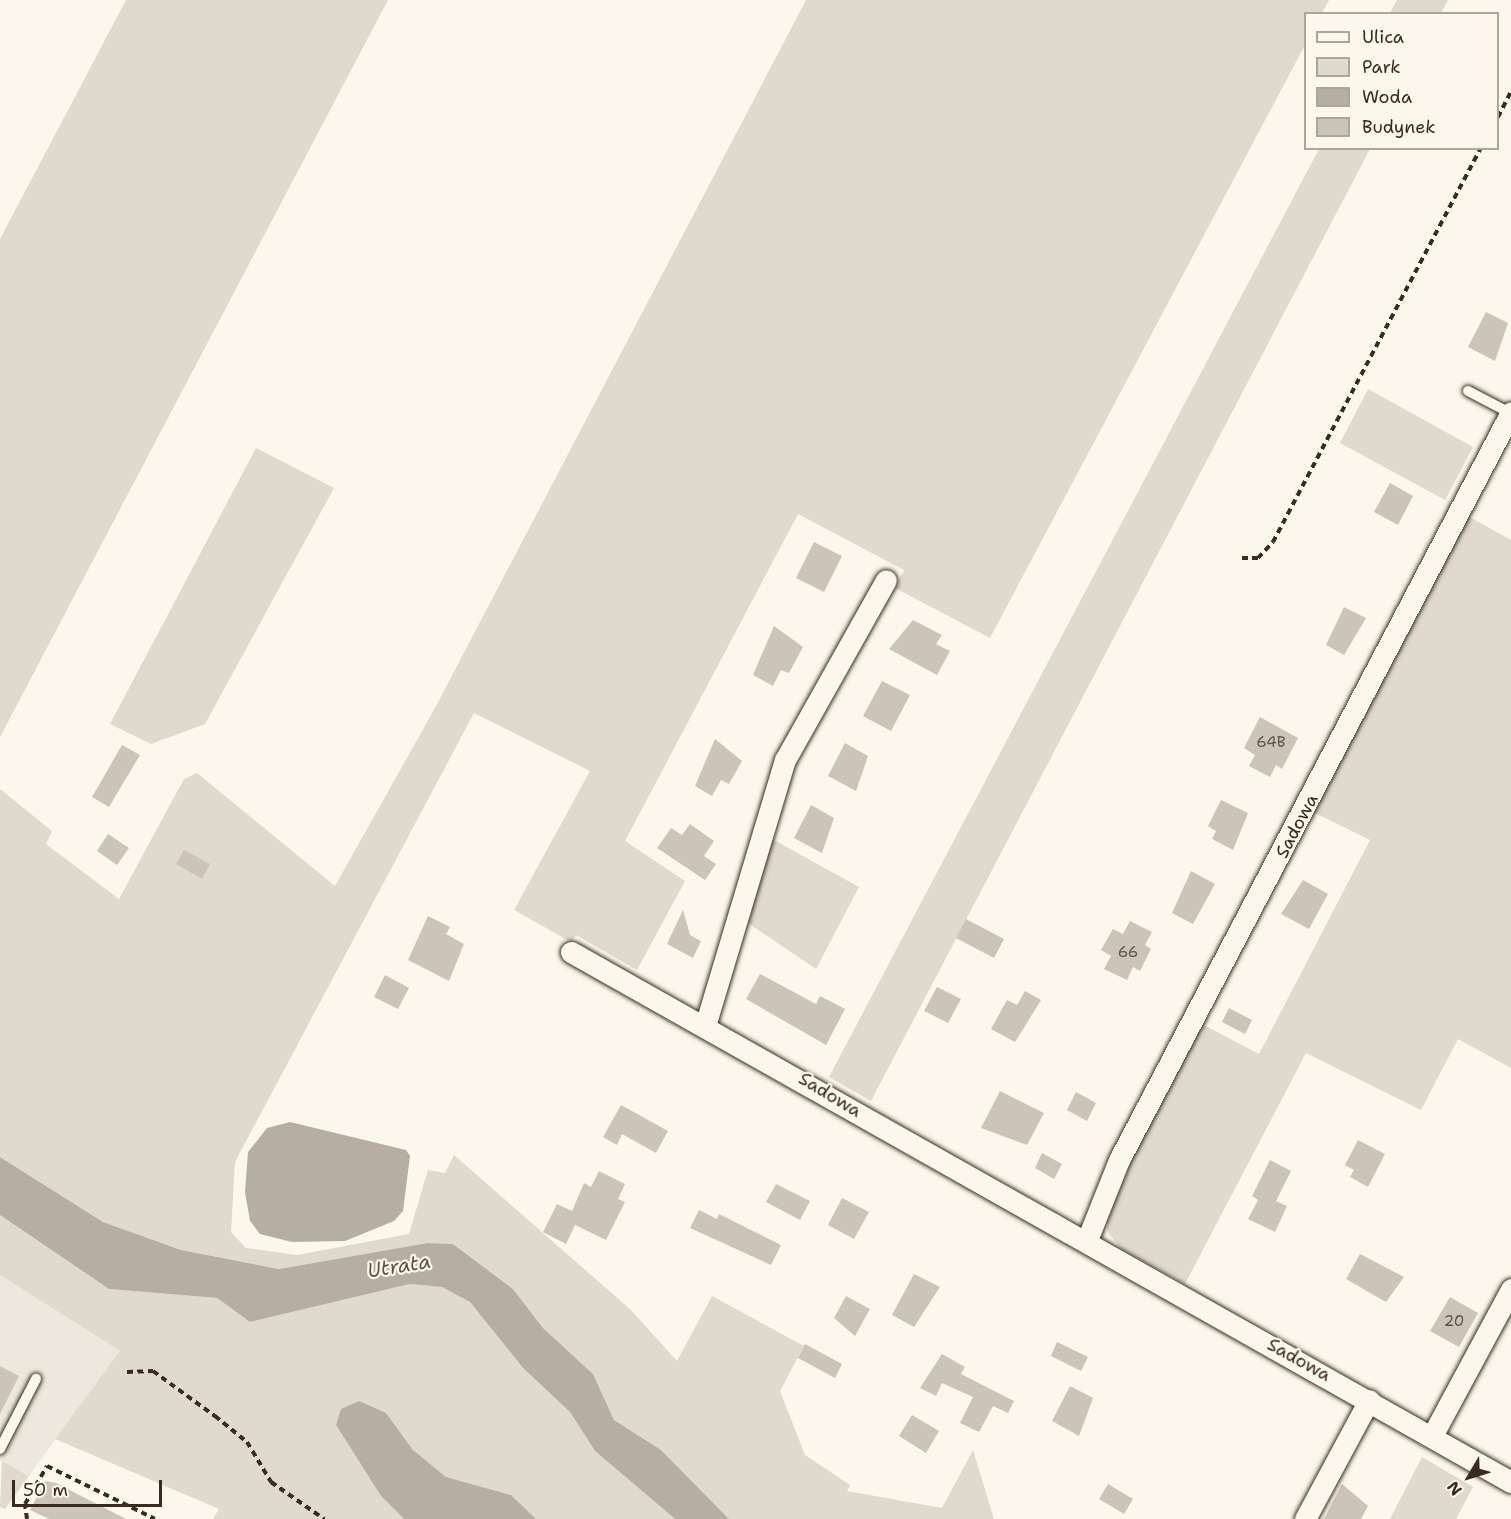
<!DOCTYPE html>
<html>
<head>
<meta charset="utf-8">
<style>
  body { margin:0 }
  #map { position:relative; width:1511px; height:1519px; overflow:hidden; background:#fbf7ec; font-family:"Shantell Sans",sans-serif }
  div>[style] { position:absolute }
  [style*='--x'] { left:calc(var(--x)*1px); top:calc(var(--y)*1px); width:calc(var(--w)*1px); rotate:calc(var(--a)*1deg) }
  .built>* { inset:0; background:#ede8dd }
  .green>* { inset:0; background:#dfd9ce }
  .water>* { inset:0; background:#b6aea2 }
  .building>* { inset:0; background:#ccc4b9 }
  .path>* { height:4px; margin-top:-2px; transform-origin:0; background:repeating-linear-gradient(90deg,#3b2a1e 0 6px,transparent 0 10.5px) }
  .roads { filter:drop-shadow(0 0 2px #3b2a1e) drop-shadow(0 0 2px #3b2a1e) }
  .service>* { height:10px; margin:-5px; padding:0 5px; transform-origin:5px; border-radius:5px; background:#fbf7ec }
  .minor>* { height:21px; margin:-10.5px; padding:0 10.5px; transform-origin:10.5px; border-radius:10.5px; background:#fbf7ec }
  span { translate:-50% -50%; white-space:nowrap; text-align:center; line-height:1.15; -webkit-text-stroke:4.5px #fbf7ec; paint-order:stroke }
  .number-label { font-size:15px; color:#5f5045 }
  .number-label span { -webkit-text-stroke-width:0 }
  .street-label { font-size:18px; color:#3b2a1e }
  .water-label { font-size:20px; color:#605246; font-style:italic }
  .legend { position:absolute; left:1304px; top:12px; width:195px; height:138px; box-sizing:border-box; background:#fbf7ec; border:2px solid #aea59a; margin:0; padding:8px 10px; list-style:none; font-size:18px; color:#3b2a1e }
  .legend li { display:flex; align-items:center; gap:12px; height:30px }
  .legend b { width:30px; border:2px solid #aea59a }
  .north { position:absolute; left:1439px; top:1447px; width:60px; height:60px; -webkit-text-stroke:4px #fbf7ec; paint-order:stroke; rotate:232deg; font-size:16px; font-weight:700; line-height:24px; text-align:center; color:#3b2a1e }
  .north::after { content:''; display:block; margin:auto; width:21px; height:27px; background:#3b2a1e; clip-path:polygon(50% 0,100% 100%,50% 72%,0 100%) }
  .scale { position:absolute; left:12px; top:1480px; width:150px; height:27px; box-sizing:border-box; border:3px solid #3b2a1e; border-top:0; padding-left:8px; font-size:18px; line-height:21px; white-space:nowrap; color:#3b2a1e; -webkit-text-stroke:4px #fbf7ec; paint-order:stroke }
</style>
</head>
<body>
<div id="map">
  <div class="built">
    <div style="clip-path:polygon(0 1275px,120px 1351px,29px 1476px,0 1460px)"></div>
  </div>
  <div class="green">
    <div style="clip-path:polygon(126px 0,388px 0,0 737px,0 239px)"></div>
    <div style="clip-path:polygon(806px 0,1329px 0,1322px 13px,1306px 14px,1305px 45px,990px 638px,895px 588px,904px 570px,798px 514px,625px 841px,685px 881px,637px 970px,576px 935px,571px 942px,514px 910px,590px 771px,474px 713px,235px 1162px,231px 1232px,246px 1248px,297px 1255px,409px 1234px,428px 1170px,445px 1173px,454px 1155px,631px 1310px,677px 1361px,712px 1296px,804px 1346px,780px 1391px,805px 1455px,850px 1485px,847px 1491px,942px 1508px,973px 1450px,994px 1519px,729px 1519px,661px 1450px,614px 1420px,593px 1374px,543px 1328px,513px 1289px,453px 1244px,426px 1243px,279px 1269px,181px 1250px,103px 1222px,0 1157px,0 789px,52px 831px,46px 844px,119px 899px,184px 779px,197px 773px,335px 886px,435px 708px)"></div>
    <div style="clip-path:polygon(1397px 0,1448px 0,1441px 13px,1390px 13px)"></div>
    <div style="clip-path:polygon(1319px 149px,1370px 149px,871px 1101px,829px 1077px)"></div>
    <div style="clip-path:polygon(1368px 389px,1473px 447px,1445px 500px,1340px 443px)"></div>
    <div style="clip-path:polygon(256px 448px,334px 488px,205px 724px,151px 744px,110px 724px)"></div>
    <div style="clip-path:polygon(1468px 516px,1511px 540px,1511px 1068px,1458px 1039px,1421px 1110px,1306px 1053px,1185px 1284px,1121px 1249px,1108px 1232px,1106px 1204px,1202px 1024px,1259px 1054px,1370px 840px,1313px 812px)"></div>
    <div style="clip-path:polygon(772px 839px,859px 887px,816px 969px,748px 923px)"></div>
    <div style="clip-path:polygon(0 1215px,109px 1289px,217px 1298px,250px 1322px,410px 1284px,442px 1287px,470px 1302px,523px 1368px,570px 1412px,595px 1451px,675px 1519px,536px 1519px,511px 1495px,446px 1477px,413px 1450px,386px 1413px,336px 1425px,381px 1496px,404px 1519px,213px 1519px,219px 1509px,55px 1439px,120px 1351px,0 1275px)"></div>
    <div style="clip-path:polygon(1422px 1457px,1473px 1487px,1456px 1519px,1390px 1519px)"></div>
    <div style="clip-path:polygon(2px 1461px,29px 1476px,5px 1509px,0 1507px)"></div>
  </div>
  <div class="water">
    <div style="clip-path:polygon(290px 1122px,406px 1150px,410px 1156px,403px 1211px,394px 1221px,345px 1241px,292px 1242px,260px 1234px,250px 1221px,245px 1192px,248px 1152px,267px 1128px)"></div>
    <div style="clip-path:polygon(0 1157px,103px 1222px,181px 1250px,279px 1269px,427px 1243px,453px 1244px,513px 1289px,543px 1328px,593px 1374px,614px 1420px,661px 1450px,729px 1519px,675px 1519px,595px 1451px,570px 1412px,523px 1368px,470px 1302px,442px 1287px,410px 1284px,250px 1322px,217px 1298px,109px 1289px,0 1215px)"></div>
    <div style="clip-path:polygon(359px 1401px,386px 1413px,413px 1450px,446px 1477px,511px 1495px,536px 1519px,404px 1519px,381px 1496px,336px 1425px,341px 1409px)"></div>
  </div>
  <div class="building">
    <div style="clip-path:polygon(1486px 312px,1508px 323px,1495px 361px,1468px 347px)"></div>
    <div style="clip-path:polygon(1390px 483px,1413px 496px,1398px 525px,1374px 512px)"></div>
    <div style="clip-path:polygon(814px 542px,842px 556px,824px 592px,796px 578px)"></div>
    <div style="clip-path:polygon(1344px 607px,1366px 618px,1344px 655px,1326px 645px)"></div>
    <div style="clip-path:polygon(913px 620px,942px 635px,936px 644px,950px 651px,937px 675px,889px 649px)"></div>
    <div style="clip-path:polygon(774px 626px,803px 647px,789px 673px,781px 670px,773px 686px,753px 675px)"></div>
    <div style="clip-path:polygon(882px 681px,910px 695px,891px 731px,863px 716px)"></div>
    <div style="clip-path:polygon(1260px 717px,1298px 738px,1282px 769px,1276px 765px,1270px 777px,1249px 766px,1255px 755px,1244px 748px)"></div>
    <div style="clip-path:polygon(715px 739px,742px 761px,729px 784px,721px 780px,712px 796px,695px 786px)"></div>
    <div style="clip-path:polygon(845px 743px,868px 756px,856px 791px,828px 776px)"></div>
    <div style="clip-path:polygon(122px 745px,140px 755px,109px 807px,92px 797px)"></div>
    <div style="clip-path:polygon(1221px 800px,1248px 813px,1233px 850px,1212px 839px,1216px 831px,1208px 826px)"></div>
    <div style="clip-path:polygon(811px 805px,834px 818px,822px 853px,794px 838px)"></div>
    <div style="clip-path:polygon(690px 824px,714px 841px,704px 856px,716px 864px,705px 880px,657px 848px,671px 828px,682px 835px)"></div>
    <div style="clip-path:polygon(108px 834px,129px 848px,117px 865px,97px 851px)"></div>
    <div style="clip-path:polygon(184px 850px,210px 864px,202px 879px,176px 864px)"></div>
    <div style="clip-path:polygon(1191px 871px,1215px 884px,1193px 924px,1172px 913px)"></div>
    <div style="clip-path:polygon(1303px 880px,1328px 894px,1309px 929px,1281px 914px)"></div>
    <div style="clip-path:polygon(683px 910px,690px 935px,701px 941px,693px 958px,667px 944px)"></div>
    <div style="clip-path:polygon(428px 916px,450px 927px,446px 934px,464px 944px,449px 981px,408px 960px)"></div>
    <div style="clip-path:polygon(966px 919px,1004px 939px,994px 958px,956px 938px)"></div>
    <div style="clip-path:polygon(1130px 921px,1152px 932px,1145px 945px,1151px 949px,1140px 971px,1133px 967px,1127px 980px,1104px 969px,1111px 956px,1101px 950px,1113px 929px,1123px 934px)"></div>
    <div style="clip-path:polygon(760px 974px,816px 1004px,820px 996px,845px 1009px,826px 1045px,746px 999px)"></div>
    <div style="clip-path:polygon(385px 975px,409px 988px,398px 1009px,374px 997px)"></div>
    <div style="clip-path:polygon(937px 987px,961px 999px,948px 1023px,924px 1011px)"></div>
    <div style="clip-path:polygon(1025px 991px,1041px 1000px,1015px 1042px,991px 1029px,1007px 1000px,1017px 1005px)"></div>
    <div style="clip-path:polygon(1229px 1008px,1252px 1020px,1245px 1034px,1222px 1022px)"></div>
    <div style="clip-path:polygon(1000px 1091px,1044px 1113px,1027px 1145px,981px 1128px)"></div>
    <div style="clip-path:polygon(1076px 1092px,1096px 1103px,1087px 1121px,1067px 1110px)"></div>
    <div style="clip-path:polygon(621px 1105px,668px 1131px,656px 1153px,622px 1134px,617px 1145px,603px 1137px)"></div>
    <div style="clip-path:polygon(1358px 1140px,1385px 1154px,1368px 1187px,1350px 1177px,1354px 1170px,1345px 1165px)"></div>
    <div style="clip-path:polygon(1042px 1153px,1062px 1164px,1054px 1179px,1035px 1168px)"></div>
    <div style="clip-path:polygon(1270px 1160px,1291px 1171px,1276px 1201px,1287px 1206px,1275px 1232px,1248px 1219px,1258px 1200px,1252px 1196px)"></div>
    <div style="clip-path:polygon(599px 1171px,625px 1184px,618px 1199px,625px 1202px,606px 1240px,575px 1225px,566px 1244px,543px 1232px,557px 1204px,572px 1211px,584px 1183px,591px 1187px)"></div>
    <div style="clip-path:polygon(776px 1184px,810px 1201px,800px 1220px,766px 1202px)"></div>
    <div style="clip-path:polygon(842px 1198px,869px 1212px,854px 1239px,828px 1225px)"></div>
    <div style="clip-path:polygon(699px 1210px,717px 1219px,719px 1214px,781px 1245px,771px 1265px,690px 1228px)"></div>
    <div style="clip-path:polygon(1360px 1254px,1404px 1277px,1386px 1302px,1346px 1279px)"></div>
    <div style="clip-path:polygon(914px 1274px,940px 1287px,914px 1327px,892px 1315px)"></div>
    <div style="clip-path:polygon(846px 1296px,870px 1309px,855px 1336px,834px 1318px)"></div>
    <div style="clip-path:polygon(1450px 1297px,1478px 1313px,1459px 1347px,1430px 1331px)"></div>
    <div style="clip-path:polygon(1057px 1342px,1088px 1357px,1081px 1371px,1051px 1356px)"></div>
    <div style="clip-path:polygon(805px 1344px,842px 1364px,835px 1378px,798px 1358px)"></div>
    <div style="clip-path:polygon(942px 1354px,965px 1367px,961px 1374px,1014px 1401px,1008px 1413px,993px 1406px,979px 1432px,960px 1423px,973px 1397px,942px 1383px,936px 1396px,920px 1388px)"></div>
    <div style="clip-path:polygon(0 1366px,19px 1376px,0 1414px)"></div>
    <div style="clip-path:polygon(1070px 1386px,1093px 1398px,1079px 1436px,1052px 1421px)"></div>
    <div style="clip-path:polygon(912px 1415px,939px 1431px,926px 1453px,899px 1436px)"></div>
    <div style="clip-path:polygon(45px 1481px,56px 1483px,126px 1519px,49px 1519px,30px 1510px)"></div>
    <div style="clip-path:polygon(1108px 1484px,1133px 1499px,1124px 1514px,1099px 1499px)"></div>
    <div style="clip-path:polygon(1342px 1484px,1368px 1506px,1361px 1519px,1324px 1519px)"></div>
  </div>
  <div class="path">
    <div style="--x:1498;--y:117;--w:29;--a:-63"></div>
    <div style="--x:1242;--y:558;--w:16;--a:0"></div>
    <div style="--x:1258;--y:558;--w:22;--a:-47"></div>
    <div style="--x:1273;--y:542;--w:446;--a:-62.2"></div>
    <div style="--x:127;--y:1372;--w:26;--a:-2"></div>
    <div style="--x:153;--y:1371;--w:77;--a:36"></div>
    <div style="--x:215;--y:1416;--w:41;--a:39.1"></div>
    <div style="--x:247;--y:1442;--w:47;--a:59"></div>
    <div style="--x:271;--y:1482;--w:65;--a:34.9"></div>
    <div style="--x:27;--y:1519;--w:15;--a:-98"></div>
    <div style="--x:25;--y:1504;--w:44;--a:-59.9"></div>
    <div style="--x:47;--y:1466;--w:120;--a:26.1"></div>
  </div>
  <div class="roads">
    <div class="service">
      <div style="--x:1468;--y:391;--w:47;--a:27.6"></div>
      <div style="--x:0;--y:1449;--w:79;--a:-62.8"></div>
    </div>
    <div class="minor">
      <div style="--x:571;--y:952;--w:1079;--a:29.42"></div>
      <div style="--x:705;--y:1026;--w:278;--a:-73.3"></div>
      <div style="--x:785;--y:760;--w:206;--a:-60.7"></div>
      <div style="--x:1087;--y:1240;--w:86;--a:-68.2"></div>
      <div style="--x:1119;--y:1160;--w:844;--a:-62.34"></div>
      <div style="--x:1432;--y:1436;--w:167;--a:-61.7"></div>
      <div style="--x:1305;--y:1519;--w:135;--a:-61.7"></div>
    </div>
  </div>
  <div class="number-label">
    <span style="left:1271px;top:743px">64B</span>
    <span style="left:1128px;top:953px">66</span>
    <span style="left:1454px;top:1322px">20</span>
  </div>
  <div class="street-label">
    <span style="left:1297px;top:826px;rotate:-62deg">Sadowa</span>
    <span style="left:830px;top:1095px;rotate:31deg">Sadowa</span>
    <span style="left:1299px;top:1360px;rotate:29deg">Sadowa</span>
  </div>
  <div class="water-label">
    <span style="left:399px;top:1266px;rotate:-9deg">Utrata</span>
  </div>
  <ul class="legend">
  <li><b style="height:8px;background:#fbf7ec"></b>Ulica</li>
  <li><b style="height:16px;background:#dfd9ce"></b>Park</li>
  <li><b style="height:16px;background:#b6aea2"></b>Woda</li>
  <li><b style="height:16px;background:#ccc4b9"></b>Budynek</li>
  </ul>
  <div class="north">N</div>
  <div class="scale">50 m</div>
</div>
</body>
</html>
